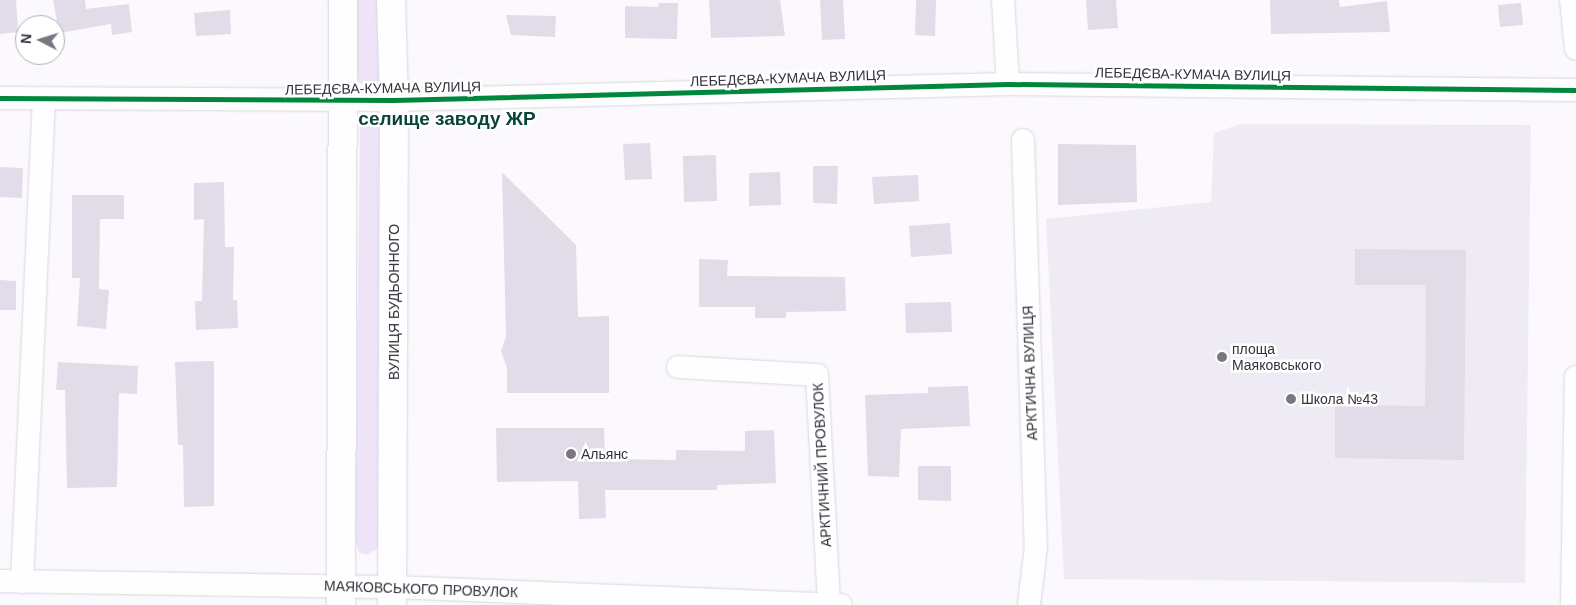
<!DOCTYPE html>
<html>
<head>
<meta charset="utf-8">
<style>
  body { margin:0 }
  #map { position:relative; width:1576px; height:605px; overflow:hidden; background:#fbf9fd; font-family:Helvetica,sans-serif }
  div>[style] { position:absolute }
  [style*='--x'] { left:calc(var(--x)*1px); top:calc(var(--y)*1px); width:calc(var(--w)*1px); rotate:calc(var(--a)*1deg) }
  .built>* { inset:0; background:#efebf5 }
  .green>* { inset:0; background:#ede4f8 }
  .building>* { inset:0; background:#e1dce7 }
  .roads { filter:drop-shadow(0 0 1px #dad6df) drop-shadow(0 0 1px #dad6df) }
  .minor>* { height:22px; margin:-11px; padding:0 11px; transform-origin:11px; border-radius:11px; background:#fefeff }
  .major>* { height:28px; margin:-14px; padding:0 14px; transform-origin:14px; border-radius:14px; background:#fefeff }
  .cycleway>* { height:5px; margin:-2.5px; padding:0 2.5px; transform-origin:2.5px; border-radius:2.5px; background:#00873e }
  .dots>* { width:14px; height:14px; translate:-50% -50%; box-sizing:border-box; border:2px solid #fff; border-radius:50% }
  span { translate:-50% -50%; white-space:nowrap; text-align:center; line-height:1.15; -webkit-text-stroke:5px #fff; paint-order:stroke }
  .street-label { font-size:14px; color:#36313d }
  .poi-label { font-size:14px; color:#36313d }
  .left { translate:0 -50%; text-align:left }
  .district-label { font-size:19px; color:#08443b; font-weight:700 }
  .north { position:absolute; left:15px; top:15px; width:50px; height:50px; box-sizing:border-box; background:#fff; border:1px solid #afadb1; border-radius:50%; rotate:275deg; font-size:14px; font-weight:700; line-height:20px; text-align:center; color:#36313d }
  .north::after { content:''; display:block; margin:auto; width:18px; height:22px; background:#7b7780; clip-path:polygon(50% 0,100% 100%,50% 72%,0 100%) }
</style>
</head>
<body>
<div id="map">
  <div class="built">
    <div style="clip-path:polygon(1240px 124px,1531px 125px,1525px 583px,1064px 579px,1046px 219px,1211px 202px,1214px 133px)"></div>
  </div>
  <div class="green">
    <div style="clip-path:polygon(356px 0,378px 0,381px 81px,377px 87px,361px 84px,356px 75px)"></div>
    <div style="clip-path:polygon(369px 117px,382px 124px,381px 547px,366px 555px,359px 553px,355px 540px,360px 127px)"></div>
  </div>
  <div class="building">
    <div style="clip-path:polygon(0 0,16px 0,18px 32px,0 34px)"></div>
    <div style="clip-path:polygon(53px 0,85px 0,86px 9px,129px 4px,132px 32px,112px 35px,111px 24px,59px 33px)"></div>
    <div style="clip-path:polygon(709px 0,780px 0,785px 36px,711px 38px)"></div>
    <div style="clip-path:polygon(820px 0,843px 0,845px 39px,822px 40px)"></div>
    <div style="clip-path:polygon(916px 0,936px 0,935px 36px,915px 35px)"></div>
    <div style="clip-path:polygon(1086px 0,1116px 0,1118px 28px,1088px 30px)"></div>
    <div style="clip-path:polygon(1270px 0,1339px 0,1340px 7px,1387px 1px,1390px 32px,1271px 34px)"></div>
    <div style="clip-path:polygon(659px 3px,678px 3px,677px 39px,625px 38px,625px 6px,658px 7px)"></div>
    <div style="clip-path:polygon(1521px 3px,1523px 25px,1500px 27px,1498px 5px)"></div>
    <div style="clip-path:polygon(230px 10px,231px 34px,196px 36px,194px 13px)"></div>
    <div style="clip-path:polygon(506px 15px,556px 16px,555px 37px,511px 35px)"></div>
    <div style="clip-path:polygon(650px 143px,652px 179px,625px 180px,623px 144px)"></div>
    <div style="clip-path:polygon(1058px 144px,1136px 145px,1137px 202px,1058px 205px)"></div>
    <div style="clip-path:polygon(716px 155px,717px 201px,684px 202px,683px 156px)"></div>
    <div style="clip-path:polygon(813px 166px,838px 166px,837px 204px,813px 203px)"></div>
    <div style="clip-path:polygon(0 167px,23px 168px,22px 198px,0 197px)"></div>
    <div style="clip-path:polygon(502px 172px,576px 245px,578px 317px,609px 316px,609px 393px,507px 393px,507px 368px,501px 351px,506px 337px)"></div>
    <div style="clip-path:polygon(780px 172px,781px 205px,749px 206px,749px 173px)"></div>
    <div style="clip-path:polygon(918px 175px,919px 201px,874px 204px,872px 177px)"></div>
    <div style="clip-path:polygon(224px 182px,225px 247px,234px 247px,233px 300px,237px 300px,238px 328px,196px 330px,195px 301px,202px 301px,204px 219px,194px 220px,194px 183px)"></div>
    <div style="clip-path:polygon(72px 195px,124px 195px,124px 219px,100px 219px,99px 289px,109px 290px,106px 329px,77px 326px,80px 278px,72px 278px)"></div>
    <div style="clip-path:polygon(950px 223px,952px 254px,911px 257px,909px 226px)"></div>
    <div style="clip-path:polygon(1355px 249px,1466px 250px,1464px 460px,1335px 458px,1335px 405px,1425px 406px,1426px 285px,1355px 285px)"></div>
    <div style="clip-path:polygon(699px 259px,728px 260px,727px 276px,845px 277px,846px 311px,786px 312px,786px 318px,755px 318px,755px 307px,699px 307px)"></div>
    <div style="clip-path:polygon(0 280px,16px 281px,16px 310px,0 310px)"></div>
    <div style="clip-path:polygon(951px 302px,952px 332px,906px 333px,905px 303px)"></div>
    <div style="clip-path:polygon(214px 361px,214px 506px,184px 507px,183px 445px,178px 445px,175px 362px)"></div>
    <div style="clip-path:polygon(58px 362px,138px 366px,137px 394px,119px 393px,117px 487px,67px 488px,65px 390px,56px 390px)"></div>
    <div style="clip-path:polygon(968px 386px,970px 426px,901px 429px,899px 477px,868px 476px,865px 395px,928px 393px,928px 387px)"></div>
    <div style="clip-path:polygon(496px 428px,604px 428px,605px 459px,676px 460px,676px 450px,745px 451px,745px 431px,774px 430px,776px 483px,717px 485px,717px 490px,605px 490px,606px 518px,579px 519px,578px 481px,497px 482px)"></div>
    <div style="clip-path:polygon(918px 466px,951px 466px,951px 501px,918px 500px)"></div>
  </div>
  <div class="roads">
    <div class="minor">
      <div style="--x:1003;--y:0;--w:84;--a:86.6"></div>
      <div style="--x:1571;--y:0;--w:49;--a:84.2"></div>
      <div style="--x:0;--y:98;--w:394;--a:0.3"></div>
      <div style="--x:394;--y:100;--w:614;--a:-1.49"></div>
      <div style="--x:1008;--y:84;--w:568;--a:0.61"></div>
      <div style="--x:1023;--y:140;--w:406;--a:88.2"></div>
      <div style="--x:1036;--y:546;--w:59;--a:96.8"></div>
      <div style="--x:678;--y:367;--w:139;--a:3.3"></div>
      <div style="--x:817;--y:375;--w:229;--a:87"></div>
      <div style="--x:0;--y:581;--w:392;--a:0.9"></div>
      <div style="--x:392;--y:587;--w:449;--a:2.3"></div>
      <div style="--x:22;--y:582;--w:484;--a:-87.4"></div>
      <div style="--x:1572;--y:605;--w:228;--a:-89"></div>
    </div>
    <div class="major">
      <div style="--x:391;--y:0;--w:100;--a:88.3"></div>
      <div style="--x:394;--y:100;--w:505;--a:90.23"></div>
      <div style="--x:341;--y:605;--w:605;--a:-89.81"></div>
    </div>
  </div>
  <div class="cycleway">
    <div style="--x:0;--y:98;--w:394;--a:0.3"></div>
    <div style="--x:394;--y:100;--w:614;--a:-1.49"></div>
    <div style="--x:1008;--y:84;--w:568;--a:0.61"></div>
  </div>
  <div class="dots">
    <div style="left:1222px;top:357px;background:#7b7780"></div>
    <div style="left:1291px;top:399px;background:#7b7780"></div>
    <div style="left:571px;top:454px;background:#7b7780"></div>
  </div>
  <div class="street-label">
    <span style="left:1193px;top:74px;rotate:1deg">ЛЕБЕДЄВА-КУМАЧА ВУЛИЦЯ</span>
    <span style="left:788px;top:78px;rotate:-2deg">ЛЕБЕДЄВА-КУМАЧА ВУЛИЦЯ</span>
    <span style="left:383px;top:88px;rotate:-1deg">ЛЕБЕДЄВА-КУМАЧА ВУЛИЦЯ</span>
    <span style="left:394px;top:302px;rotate:-90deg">ВУЛИЦЯ БУДЬОННОГО</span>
    <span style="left:1030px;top:373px;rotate:-92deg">АРКТИЧНА ВУЛИЦЯ</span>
    <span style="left:822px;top:465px;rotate:-93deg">АРКТИЧНИЙ ПРОВУЛОК</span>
    <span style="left:421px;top:589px;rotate:2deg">МАЯКОВСЬКОГО ПРОВУЛОК</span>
  </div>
  <div class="poi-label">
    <span class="left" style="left:1232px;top:357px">площа<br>Маяковського</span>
    <span class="left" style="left:1301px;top:399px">Школа №43</span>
    <span class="left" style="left:581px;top:454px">Альянс</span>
  </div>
  <div class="district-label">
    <span style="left:447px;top:119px">селище заводу ЖР</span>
  </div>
  <div class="north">N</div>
</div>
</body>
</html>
